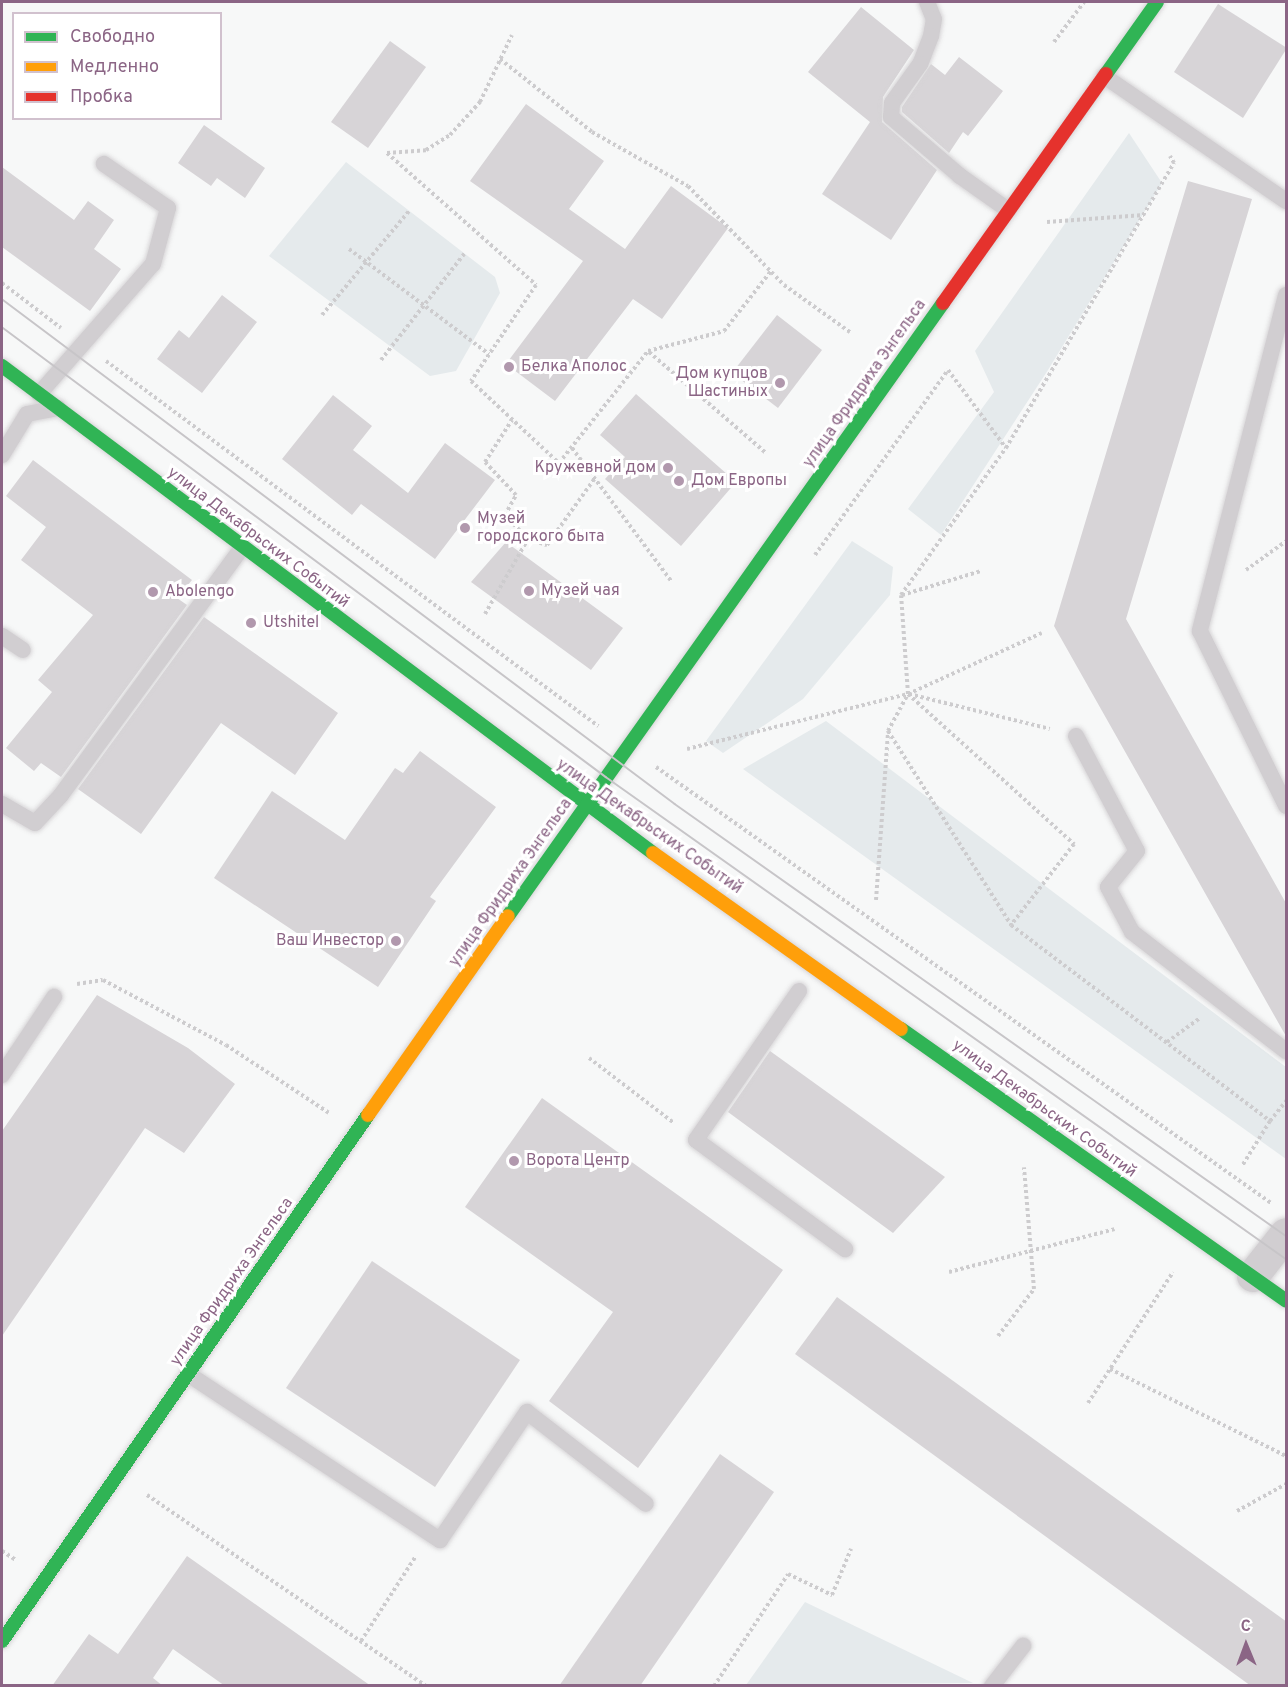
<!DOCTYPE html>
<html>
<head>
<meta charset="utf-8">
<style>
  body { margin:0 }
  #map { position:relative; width:1288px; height:1687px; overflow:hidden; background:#f7f8f8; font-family:Overpass,sans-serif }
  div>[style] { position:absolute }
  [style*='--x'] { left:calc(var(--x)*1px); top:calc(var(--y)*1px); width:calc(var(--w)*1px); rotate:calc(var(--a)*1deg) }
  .green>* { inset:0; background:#e5eaec }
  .building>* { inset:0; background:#d7d4d7 }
  .path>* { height:4px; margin-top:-2px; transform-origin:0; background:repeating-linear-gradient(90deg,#cdccce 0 3px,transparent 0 6px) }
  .roads { filter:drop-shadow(0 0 2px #d7d5d7) drop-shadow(0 0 2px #d7d5d7) }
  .lane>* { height:16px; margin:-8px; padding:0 8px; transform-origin:8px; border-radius:8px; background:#d1ced1 }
  .street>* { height:32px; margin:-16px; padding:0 16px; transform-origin:16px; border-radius:16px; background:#d1ced1 }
  .fast>* { height:14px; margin:-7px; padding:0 7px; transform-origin:7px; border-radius:7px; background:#30b455 }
  .slow>* { height:14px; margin:-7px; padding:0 7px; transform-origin:7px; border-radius:7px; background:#ff9f0a }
  .jam>* { height:14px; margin:-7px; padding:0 7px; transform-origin:7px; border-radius:7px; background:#e5322d }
  .tram>* { height:1.5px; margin:-0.75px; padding:0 0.75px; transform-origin:0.75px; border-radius:0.75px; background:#c7c5c8 }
  .dots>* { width:16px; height:16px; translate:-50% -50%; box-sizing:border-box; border:3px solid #fff; border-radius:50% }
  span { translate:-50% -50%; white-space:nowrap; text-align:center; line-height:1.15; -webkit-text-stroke:6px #fff; paint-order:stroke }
  .poi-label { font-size:16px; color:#8b6585 }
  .left { translate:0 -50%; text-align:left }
  .right { translate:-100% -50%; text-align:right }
  .street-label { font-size:16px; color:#8b6585 }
  .frame { position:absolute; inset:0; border:3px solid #8b6585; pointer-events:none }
  .legend { position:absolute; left:12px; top:12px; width:210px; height:108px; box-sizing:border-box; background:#fff; border:2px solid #d1c1ce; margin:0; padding:8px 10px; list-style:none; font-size:18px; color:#8b6585 }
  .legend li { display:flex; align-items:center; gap:12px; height:30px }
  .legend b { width:30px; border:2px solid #d1c1ce }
  .north { position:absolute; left:1216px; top:1615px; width:60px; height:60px; -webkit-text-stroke:4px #fff; paint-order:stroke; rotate:359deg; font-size:16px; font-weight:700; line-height:24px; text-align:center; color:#8b6585 }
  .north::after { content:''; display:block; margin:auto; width:21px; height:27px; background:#8b6585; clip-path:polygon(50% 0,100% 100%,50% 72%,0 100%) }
</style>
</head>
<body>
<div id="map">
  <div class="green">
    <div style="clip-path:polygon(1129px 133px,1162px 183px,1048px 370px,941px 535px,908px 509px,994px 392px,975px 351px)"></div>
    <div style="clip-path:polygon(346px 162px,495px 277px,500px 293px,456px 371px,430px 376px,269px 256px)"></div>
    <div style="clip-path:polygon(852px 541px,893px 567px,890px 595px,803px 699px,723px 753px,706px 741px)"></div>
    <div style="clip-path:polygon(826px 721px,1286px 1067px,1286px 1159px,743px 769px)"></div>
    <div style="clip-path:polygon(805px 1602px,973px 1683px,746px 1685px)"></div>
  </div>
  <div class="building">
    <div style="clip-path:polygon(1218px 4px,1287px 48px,1243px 118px,1174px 72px)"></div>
    <div style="clip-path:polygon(861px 7px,914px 50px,883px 97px,882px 122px,937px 170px,891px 240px,822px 194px,870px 122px,808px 72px)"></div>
    <div style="clip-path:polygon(390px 41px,426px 67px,368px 148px,331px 122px)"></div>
    <div style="clip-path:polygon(959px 57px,1003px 91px,968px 136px,963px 132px,949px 153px,902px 112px,902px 107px,931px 64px,945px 75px)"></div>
    <div style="clip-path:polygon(526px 104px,604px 161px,569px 209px,625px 249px,671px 186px,728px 228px,662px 319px,633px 299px,555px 401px,506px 364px,583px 261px,470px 181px)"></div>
    <div style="clip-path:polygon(204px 125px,265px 168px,245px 198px,217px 178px,211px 186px,178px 163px)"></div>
    <div style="clip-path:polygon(2px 167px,74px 220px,88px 201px,114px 220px,94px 249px,121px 269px,90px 311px,2px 247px)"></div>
    <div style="clip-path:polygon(1188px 181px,1252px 199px,1126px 619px,1287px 905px,1287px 1038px,1054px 626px)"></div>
    <div style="clip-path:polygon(222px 295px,257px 322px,202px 393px,157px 359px,179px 330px,189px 338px)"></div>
    <div style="clip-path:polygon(777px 315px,822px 350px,778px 408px,732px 373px)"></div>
    <div style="clip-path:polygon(636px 394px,736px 482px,681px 546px,605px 479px,625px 457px,600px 435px)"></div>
    <div style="clip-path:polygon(333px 395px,372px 426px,353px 450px,408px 493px,445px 443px,495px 480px,435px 559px,361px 504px,352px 515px,282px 459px)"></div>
    <div style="clip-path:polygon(33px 460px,192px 580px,177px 598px,187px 605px,61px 777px,41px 763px,34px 771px,6px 748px,52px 692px,38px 680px,93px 615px,21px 560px,46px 527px,6px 496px)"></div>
    <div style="clip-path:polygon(506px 542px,623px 628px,591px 670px,471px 582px)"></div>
    <div style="clip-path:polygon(204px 617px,338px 713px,295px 775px,221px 723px,141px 834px,78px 789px)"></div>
    <div style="clip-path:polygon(420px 751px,496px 807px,430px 897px,436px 901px,378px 987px,214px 878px,272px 791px,345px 840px,395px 768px,403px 773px)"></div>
    <div style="clip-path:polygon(97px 995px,188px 1048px,235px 1084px,184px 1153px,145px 1128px,2px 1336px,2px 1131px)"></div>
    <div style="clip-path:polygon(770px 1051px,945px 1177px,893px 1233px,728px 1112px)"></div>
    <div style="clip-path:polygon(542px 1098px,783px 1270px,638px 1468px,549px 1401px,613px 1312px,465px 1207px)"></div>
    <div style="clip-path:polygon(372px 1261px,520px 1360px,435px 1487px,286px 1388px)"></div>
    <div style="clip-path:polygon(837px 1297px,1287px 1622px,1287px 1686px,1251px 1686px,795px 1354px)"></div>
    <div style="clip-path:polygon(720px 1454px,774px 1492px,640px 1686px,559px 1686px)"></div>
    <div style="clip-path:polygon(187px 1556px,371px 1686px,225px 1686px,173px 1649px,153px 1678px,163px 1686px,52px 1686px,89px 1634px,118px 1654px)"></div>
  </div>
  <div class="path">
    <div style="--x:1054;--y:42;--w:50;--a:-53.1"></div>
    <div style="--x:500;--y:59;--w:117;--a:38.4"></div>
    <div style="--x:592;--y:132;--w:110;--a:29.4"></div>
    <div style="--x:688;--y:186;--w:138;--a:45.9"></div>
    <div style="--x:784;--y:285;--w:81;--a:35.5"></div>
    <div style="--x:387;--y:153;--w:199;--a:41.5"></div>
    <div style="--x:536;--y:285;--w:116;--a:124.1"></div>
    <div style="--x:471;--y:381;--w:120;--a:43"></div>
    <div style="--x:559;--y:463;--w:143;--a:-51.5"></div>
    <div style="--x:648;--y:351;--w:79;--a:-14.7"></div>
    <div style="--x:724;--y:331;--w:76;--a:-51.9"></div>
    <div style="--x:387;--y:153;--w:39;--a:-4"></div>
    <div style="--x:426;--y:150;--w:28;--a:-32"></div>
    <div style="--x:450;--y:135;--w:45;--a:-47.7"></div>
    <div style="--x:480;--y:102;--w:74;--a:-64.5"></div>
    <div style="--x:1047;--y:222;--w:97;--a:-4.1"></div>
    <div style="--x:349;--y:249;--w:175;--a:36.9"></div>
    <div style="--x:2;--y:283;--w:74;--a:37.3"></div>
    <div style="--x:322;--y:315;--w:136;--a:-50.1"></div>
    <div style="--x:649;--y:352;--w:155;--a:40.8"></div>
    <div style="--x:381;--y:360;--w:136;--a:-51.9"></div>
    <div style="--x:106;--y:361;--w:613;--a:36.57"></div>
    <div style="--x:572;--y:448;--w:167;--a:53.3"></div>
    <div style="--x:528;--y:539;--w:20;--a:18"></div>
    <div style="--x:547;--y:545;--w:82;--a:-54.4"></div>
    <div style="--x:815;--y:555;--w:228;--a:-54.3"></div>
    <div style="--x:948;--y:370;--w:97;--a:53.4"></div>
    <div style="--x:1006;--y:448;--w:331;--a:-59.5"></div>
    <div style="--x:1174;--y:163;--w:8;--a:-120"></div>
    <div style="--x:1246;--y:570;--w:49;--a:-35.9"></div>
    <div style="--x:902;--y:595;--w:83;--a:-16.9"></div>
    <div style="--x:485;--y:614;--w:86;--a:-60.2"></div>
    <div style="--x:528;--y:539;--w:33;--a:-134"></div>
    <div style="--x:505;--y:515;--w:23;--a:-61"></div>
    <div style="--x:516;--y:495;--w:45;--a:-133.2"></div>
    <div style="--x:485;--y:462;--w:50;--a:-57.3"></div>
    <div style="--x:908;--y:694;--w:224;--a:42.1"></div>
    <div style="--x:1074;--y:844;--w:103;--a:127.9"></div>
    <div style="--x:909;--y:694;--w:145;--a:13.9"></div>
    <div style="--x:888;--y:731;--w:230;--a:57.6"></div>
    <div style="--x:1011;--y:925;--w:325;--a:37.1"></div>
    <div style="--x:1270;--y:1121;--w:53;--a:121.9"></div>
    <div style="--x:687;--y:749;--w:228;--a:-14"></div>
    <div style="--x:908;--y:694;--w:147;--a:-24.5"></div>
    <div style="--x:656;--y:767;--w:754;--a:35.33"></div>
    <div style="--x:876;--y:900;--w:169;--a:-85.9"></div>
    <div style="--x:888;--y:731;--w:42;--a:-61.6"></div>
    <div style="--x:908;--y:694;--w:99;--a:-94"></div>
    <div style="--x:901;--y:595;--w:181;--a:-54.5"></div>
    <div style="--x:77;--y:984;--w:26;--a:-9"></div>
    <div style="--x:103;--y:980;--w:139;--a:27.9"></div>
    <div style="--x:226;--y:1045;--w:123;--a:33.4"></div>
    <div style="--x:1167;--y:1042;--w:41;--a:-36"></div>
    <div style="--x:589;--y:1058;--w:107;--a:37.4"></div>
    <div style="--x:1270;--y:1121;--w:26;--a:-51"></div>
    <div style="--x:949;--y:1272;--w:171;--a:-14.5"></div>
    <div style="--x:998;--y:1336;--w:59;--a:-52.5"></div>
    <div style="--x:1034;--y:1289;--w:122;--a:-94.7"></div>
    <div style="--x:1110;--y:1369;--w:196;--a:26.3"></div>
    <div style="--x:1088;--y:1403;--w:156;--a:-57"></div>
    <div style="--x:147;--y:1495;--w:338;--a:34.4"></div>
    <div style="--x:1237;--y:1511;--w:56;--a:-28.9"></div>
    <div style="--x:2;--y:1551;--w:17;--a:33"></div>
    <div style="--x:361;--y:1641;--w:101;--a:-57.1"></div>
    <div style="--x:714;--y:1686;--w:134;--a:-56.5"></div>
    <div style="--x:788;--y:1574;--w:49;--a:25.5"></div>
    <div style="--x:832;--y:1595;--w:50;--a:-67.6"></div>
  </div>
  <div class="roads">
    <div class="lane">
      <div style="--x:927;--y:2;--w:18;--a:68"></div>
      <div style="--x:934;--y:19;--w:17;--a:100"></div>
      <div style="--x:931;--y:36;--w:30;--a:111"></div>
      <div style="--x:920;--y:64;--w:48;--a:125.7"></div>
      <div style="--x:892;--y:103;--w:14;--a:94"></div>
      <div style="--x:891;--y:117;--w:91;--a:40.5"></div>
      <div style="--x:960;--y:176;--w:59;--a:35.3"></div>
      <div style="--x:1104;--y:76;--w:221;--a:34.5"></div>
      <div style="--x:1286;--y:295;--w:347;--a:104.4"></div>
      <div style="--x:1200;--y:631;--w:195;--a:63.8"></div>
      <div style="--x:39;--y:394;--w:173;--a:-48.8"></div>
      <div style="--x:153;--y:264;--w:58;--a:-75"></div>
      <div style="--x:168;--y:208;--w:78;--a:-145.5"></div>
      <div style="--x:2;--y:455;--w:48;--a:-58.6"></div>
      <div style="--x:27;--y:414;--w:32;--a:-11"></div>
      <div style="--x:2;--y:636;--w:25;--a:34"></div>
      <div style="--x:1076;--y:736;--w:130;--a:62.1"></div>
      <div style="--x:1137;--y:851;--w:46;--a:128.9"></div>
      <div style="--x:1108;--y:887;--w:51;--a:61.9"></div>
      <div style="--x:1132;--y:932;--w:195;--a:37.7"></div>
      <div style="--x:2;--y:804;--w:38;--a:30"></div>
      <div style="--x:35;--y:823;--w:38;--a:-47"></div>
      <div style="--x:61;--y:795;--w:306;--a:-53.8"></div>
      <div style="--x:799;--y:991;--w:181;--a:124.7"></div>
      <div style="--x:696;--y:1140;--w:185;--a:36.2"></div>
      <div style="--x:2;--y:1075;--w:94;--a:-56.3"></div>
      <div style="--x:188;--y:1374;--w:302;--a:33.4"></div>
      <div style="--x:440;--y:1540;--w:155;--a:-55.8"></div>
      <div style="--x:527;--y:1412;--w:150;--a:37.7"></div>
      <div style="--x:992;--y:1686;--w:51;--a:-52.2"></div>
    </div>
    <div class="street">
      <div style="--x:1253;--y:1276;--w:53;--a:-51.8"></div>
    </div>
    <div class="fast">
      <div style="--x:1106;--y:74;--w:88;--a:-54.7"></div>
      <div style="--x:2;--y:366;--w:813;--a:36.8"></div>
      <div style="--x:508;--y:916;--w:752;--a:-54.64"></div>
      <div style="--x:901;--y:1029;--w:471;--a:35.2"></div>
      <div style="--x:2;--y:1641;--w:641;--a:-55.17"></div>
    </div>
    <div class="slow">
      <div style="--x:653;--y:853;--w:304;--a:35.4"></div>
      <div style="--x:368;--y:1115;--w:243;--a:-54.9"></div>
    </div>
    <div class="jam">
      <div style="--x:943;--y:303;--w:281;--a:-54.6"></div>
    </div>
  </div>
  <div class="tram">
    <div style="--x:2;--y:299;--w:841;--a:36.88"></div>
    <div style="--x:675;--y:804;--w:748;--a:35.26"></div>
    <div style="--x:2;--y:327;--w:753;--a:36.69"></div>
    <div style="--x:606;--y:777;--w:834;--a:35.33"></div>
  </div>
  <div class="dots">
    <div style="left:509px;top:367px;background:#b198ad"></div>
    <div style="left:780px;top:383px;background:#b198ad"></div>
    <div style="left:668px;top:468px;background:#b198ad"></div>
    <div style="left:679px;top:481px;background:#b198ad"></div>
    <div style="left:465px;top:528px;background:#b198ad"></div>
    <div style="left:529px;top:591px;background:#b198ad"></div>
    <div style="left:153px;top:592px;background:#b198ad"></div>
    <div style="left:251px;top:623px;background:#b198ad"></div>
    <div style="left:396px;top:941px;background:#b198ad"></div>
    <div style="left:514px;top:1161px;background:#b198ad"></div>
  </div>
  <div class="poi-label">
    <span class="left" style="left:521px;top:367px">Белка Аполос</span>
    <span class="right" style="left:768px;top:383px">Дом купцов<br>Шастиных</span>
    <span class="right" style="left:656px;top:468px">Кружевной дом</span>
    <span class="left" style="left:691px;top:481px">Дом Европы</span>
    <span class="left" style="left:477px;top:528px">Музей<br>городского быта</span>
    <span class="left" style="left:541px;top:591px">Музей чая</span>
    <span class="left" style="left:165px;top:592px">Abolengo</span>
    <span class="left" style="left:263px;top:623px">Utshitel</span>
    <span class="right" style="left:384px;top:941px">Ваш Инвестор</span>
    <span class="left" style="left:526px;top:1161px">Ворота Центр</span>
  </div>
  <div class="street-label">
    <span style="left:865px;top:384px;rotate:-55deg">улица Фридриха Энгельса</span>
    <span style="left:258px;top:538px;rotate:37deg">улица Декабрьских Событий</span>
    <span style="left:649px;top:827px;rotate:35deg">улица Декабрьских Событий</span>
    <span style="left:511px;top:883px;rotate:-55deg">улица Фридриха Энгельса</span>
    <span style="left:1044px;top:1109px;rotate:36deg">улица Декабрьских Событий</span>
    <span style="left:232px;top:1282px;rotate:-55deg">улица Фридриха Энгельса</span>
  </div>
  <div class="frame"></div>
  <ul class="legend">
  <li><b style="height:8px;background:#30b455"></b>Свободно</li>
  <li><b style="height:8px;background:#ff9f0a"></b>Медленно</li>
  <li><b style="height:8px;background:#e5322d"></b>Пробка</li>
  </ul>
  <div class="north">С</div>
</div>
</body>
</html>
